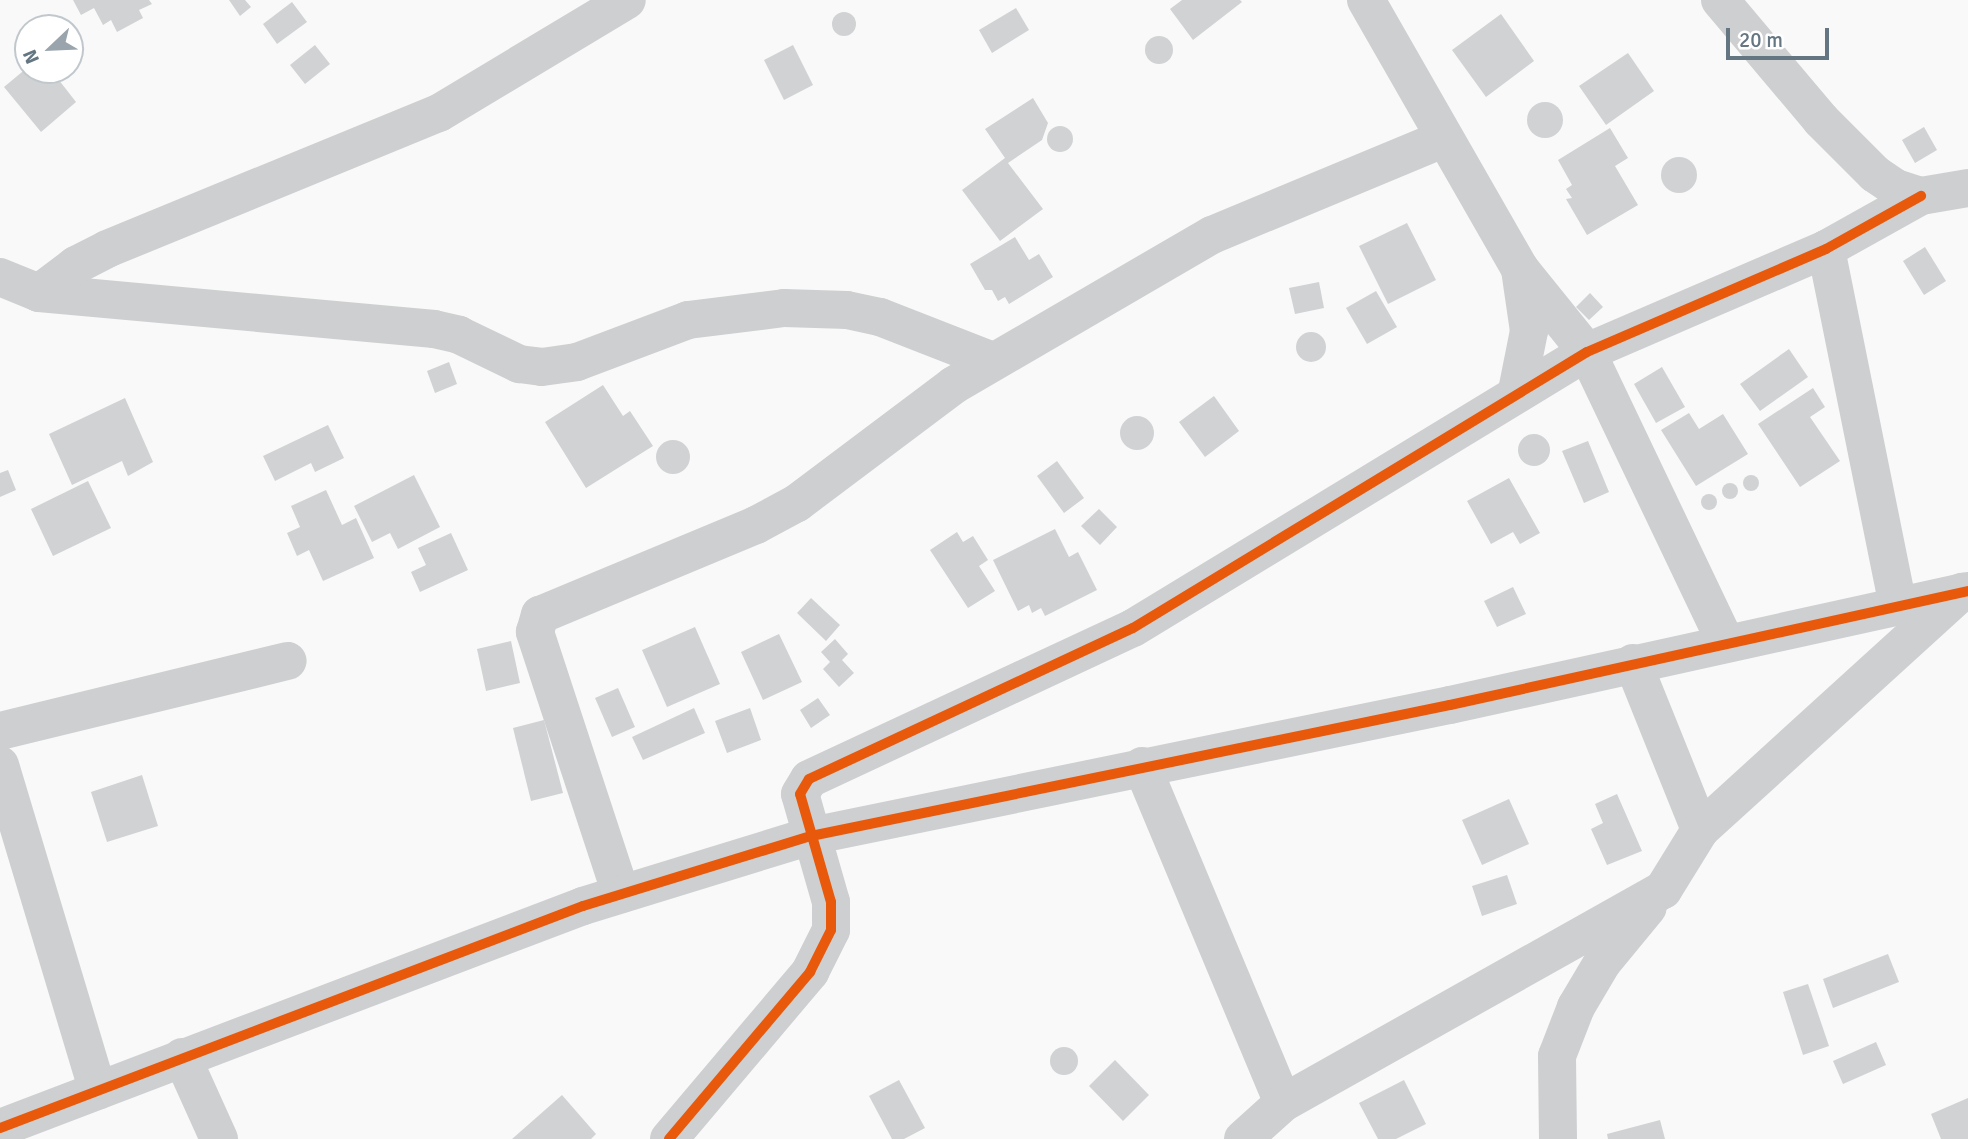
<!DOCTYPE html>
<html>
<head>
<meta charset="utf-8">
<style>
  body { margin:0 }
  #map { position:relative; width:1968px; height:1139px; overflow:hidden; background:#f9f9f9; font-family:Signika,sans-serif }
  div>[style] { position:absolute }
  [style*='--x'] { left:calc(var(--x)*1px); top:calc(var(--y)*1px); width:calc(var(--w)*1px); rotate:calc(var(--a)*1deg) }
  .building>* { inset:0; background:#d0d2d3 }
  .round { border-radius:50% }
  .minor>* { height:38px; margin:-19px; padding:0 19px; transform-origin:19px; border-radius:19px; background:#cecfd0 }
  .cycleway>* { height:10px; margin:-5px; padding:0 5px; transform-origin:5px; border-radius:5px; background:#e8590c }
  span { translate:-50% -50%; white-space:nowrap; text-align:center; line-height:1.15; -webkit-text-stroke:7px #fff; paint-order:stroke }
  .north { position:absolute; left:14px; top:14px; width:70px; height:70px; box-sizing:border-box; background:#fff; border:2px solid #c1c8cd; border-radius:50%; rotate:247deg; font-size:19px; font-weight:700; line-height:28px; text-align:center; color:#657683 }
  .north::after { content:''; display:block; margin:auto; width:24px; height:32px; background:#99a4ac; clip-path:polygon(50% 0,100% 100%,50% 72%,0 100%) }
  .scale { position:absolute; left:1726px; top:28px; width:103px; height:32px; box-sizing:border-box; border:4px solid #657683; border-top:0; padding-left:9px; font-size:21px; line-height:24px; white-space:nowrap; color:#657683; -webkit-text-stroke:5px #fff; paint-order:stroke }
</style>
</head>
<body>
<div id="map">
  <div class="building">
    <div style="clip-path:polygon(73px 0,149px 0,152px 4px,139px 10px,143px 18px,117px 32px,111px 20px,103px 25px,94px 8px,81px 15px)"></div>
    <div style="clip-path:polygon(229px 0,245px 0,251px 7px,240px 16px)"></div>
    <div style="clip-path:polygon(1182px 0,1240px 0,1242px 2px,1193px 40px,1170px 9px)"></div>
    <div style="clip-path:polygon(292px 2px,307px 22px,277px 44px,263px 24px)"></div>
    <div style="clip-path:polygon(1016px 8px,1029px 30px,992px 53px,979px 30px)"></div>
    <div class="round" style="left:832px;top:12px;width:24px;height:24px"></div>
    <div style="clip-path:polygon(1501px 14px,1534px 61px,1486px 97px,1452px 50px)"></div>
    <div class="round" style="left:1145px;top:36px;width:28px;height:28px"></div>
    <div style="clip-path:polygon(315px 45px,330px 64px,305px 84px,290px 65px)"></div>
    <div style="clip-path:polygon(793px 45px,813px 85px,784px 100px,764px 60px)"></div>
    <div style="clip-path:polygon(1628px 53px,1654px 91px,1606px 125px,1579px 86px)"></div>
    <div style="clip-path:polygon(28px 67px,51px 70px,76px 102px,41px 132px,4px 87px)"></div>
    <div style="clip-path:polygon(1033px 98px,1048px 123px,1042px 140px,1008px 163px,1043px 209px,1000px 241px,962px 190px,1005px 158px,985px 129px)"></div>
    <div class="round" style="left:1527px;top:102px;width:36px;height:36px"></div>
    <div class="round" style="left:1047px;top:126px;width:26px;height:26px"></div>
    <div style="clip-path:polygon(1924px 127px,1937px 150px,1915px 163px,1902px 140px)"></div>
    <div style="clip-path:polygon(1610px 128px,1628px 158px,1615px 166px,1638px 205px,1587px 235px,1566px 199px,1572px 198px,1566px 189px,1572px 185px,1558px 160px)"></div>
    <div class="round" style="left:1661px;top:157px;width:36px;height:36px"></div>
    <div style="clip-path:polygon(1407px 223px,1436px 280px,1388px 304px,1359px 246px)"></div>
    <div style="clip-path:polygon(1015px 237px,1029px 260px,1039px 254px,1053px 277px,1009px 304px,1005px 297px,998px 301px,992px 290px,985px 290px,970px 264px)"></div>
    <div style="clip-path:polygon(1925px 247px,1946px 281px,1924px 295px,1903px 261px)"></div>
    <div style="clip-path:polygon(1319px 282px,1324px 308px,1295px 314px,1289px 288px)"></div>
    <div style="clip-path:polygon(1376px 291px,1397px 327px,1367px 344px,1346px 308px)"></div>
    <div style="clip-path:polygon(1590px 293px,1603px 307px,1589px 320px,1576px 307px)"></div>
    <div class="round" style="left:1296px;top:332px;width:30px;height:30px"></div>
    <div style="clip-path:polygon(1789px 349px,1808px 377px,1760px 411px,1740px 384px)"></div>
    <div style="clip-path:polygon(449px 362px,457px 384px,435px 393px,427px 371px)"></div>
    <div style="clip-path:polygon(1662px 367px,1685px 407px,1656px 423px,1634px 384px)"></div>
    <div style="clip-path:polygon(603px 385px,623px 416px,630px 411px,653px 446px,586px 488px,545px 422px)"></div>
    <div style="clip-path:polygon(1813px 388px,1825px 407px,1810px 417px,1840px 461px,1800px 487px,1758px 424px)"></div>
    <div style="clip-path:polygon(1214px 396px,1239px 431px,1205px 457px,1179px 422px)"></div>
    <div style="clip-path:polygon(125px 398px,153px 462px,128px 476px,122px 461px,72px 485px,49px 434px)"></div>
    <div style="clip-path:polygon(1689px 413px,1699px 429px,1723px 414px,1748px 454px,1696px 486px,1661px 430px)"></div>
    <div class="round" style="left:1120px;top:416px;width:34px;height:34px"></div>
    <div style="clip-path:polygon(328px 425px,344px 458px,315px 472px,311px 463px,275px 481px,263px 456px)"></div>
    <div class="round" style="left:1518px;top:434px;width:32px;height:32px"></div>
    <div class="round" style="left:656px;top:440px;width:34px;height:34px"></div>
    <div style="clip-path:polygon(1588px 441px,1609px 492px,1584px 503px,1562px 451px)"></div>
    <div style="clip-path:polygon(1057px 461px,1084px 498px,1064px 513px,1037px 476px)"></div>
    <div style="clip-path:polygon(8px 470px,16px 490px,0 497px,0 473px)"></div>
    <div class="round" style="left:1743px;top:475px;width:16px;height:16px"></div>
    <div style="clip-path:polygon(414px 475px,440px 527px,398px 549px,390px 533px,372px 542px,354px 506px)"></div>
    <div style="clip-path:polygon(1509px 478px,1540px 533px,1520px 544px,1513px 532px,1491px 544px,1467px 501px)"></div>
    <div style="clip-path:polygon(88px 481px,111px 528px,53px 556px,31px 509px)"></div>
    <div class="round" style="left:1722px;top:483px;width:16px;height:16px"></div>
    <div style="clip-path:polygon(326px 490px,342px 525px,356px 518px,374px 558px,323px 581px,309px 550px,297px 556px,287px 533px,300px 527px,291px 506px)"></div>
    <div class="round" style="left:1701px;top:494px;width:16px;height:16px"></div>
    <div style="clip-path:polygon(1099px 509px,1117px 527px,1100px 545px,1081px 526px)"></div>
    <div style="clip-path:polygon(1055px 529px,1069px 557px,1078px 552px,1097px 590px,1045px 616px,1041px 608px,1032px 613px,1029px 605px,1018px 611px,993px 560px)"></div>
    <div style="clip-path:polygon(957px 532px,963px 542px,973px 536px,988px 560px,979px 566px,995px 591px,968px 608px,930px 550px)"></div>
    <div style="clip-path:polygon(451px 533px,468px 570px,420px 592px,411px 572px,426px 565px,418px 548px)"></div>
    <div style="clip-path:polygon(1513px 587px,1526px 614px,1497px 627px,1484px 601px)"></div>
    <div style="clip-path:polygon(811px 598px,840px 625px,826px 641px,797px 613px)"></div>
    <div style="clip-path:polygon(695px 627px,720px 684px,667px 707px,642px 650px)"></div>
    <div style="clip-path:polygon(779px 634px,802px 682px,763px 700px,741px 652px)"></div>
    <div style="clip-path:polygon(835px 639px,848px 654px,842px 660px,854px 673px,839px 687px,823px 669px,830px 662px,821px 652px)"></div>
    <div style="clip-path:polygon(511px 641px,520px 683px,486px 691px,477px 649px)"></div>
    <div style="clip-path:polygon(618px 688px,635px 727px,612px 737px,595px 698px)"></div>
    <div style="clip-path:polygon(818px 698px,830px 715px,811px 728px,800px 710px)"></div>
    <div style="clip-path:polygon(694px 708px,705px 733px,643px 760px,632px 737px)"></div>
    <div style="clip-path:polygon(750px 708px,761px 740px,727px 753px,715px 721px)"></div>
    <div style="clip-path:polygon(544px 720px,563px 793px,531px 801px,513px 728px)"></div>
    <div style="clip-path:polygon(142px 775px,158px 826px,107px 842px,91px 792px)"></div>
    <div style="clip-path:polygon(1617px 794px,1642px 851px,1607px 865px,1591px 829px,1603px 823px,1595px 804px)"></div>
    <div style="clip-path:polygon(1509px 799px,1529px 844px,1482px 865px,1462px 820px)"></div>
    <div style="clip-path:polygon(1507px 875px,1517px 904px,1482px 916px,1472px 886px)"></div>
    <div style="clip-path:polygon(1888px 954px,1899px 982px,1833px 1008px,1823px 979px)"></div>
    <div style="clip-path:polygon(1808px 984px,1829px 1046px,1803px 1055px,1783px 992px)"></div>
    <div style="clip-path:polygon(1876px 1042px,1886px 1065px,1843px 1084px,1833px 1061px)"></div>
    <div class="round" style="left:1050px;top:1047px;width:28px;height:28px"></div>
    <div style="clip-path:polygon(1115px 1060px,1149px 1095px,1123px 1121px,1089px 1086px)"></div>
    <div style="clip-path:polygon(899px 1080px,925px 1128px,904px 1139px,892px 1139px,869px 1096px)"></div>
    <div style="clip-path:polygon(1404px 1080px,1426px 1124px,1396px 1139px,1378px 1139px,1359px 1103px)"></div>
    <div style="clip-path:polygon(562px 1095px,596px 1134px,591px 1139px,512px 1139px)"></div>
    <div style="clip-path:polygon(1968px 1098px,1968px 1139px,1941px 1139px,1931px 1114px)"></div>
    <div style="clip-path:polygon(1660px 1120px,1665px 1139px,1608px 1139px,1607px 1134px)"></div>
  </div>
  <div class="minor">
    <div style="--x:1366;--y:0;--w:310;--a:60.2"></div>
    <div style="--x:1520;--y:269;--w:107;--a:51.1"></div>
    <div style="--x:1587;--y:352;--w:322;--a:64.5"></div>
    <div style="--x:1720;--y:0;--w:157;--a:49.9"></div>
    <div style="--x:1821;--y:120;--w:76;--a:45"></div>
    <div style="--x:1875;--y:174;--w:25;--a:34"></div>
    <div style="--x:1896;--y:188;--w:26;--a:18"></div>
    <div style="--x:1921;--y:196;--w:48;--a:-9.7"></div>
    <div style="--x:1826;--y:249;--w:363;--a:78.6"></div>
    <div style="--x:0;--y:277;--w:42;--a:22.3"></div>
    <div style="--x:39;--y:293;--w:397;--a:5.2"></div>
    <div style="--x:434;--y:329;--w:26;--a:13"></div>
    <div style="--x:459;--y:335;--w:67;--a:25.8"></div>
    <div style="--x:519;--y:364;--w:23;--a:7"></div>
    <div style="--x:542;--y:367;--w:35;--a:-8"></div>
    <div style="--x:577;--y:362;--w:119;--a:-20.7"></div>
    <div style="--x:688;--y:320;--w:97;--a:-7.1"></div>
    <div style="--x:784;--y:308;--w:63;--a:1.8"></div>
    <div style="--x:847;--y:310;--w:34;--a:12"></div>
    <div style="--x:880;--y:317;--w:121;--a:21.3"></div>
    <div style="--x:39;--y:293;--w:46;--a:-37.1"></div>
    <div style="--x:76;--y:265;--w:35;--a:-27"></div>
    <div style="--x:107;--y:249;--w:359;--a:-22.3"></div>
    <div style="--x:439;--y:113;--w:219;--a:-31"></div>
    <div style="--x:1517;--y:391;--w:61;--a:-78.7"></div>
    <div style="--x:1529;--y:331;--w:63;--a:-98.3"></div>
    <div style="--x:1633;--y:663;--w:180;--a:68.1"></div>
    <div style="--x:0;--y:731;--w:296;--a:-13.7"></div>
    <div style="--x:0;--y:765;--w:340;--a:73.3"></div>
    <div style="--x:1142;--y:766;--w:365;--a:67.3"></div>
    <div style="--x:621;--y:894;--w:276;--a:-108.2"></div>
    <div style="--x:535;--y:632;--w:18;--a:-74"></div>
    <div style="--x:540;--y:615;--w:234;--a:-22.6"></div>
    <div style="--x:756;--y:525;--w:47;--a:-28.2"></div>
    <div style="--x:797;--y:503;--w:196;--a:-36.9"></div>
    <div style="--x:954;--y:385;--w:298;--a:-30.2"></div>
    <div style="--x:1212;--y:235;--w:250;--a:-22.6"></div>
    <div style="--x:182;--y:1057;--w:90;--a:65.7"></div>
    <div style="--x:0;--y:1128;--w:624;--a:-20.85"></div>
    <div style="--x:583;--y:906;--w:239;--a:-17.1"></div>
    <div style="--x:811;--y:836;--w:652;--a:-11.59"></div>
    <div style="--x:1450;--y:705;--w:530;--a:-12.41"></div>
    <div style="--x:669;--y:1139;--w:219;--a:-49.8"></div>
    <div style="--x:810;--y:972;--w:47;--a:-63.4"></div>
    <div style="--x:831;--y:930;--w:28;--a:-90"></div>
    <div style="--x:831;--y:902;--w:112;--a:-106"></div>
    <div style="--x:800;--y:794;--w:17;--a:-59"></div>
    <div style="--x:809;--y:779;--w:357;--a:-25"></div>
    <div style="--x:1133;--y:628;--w:531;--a:-31.3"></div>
    <div style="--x:1587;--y:352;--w:260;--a:-23.3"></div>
    <div style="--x:1826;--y:249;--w:109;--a:-29.2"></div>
    <div style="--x:1243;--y:1139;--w:54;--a:-42"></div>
    <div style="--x:1283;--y:1103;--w:436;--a:-29.3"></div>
    <div style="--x:1663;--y:890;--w:70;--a:-58.3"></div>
    <div style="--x:1700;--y:830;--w:354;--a:-42.3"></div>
    <div style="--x:1558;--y:1139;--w:83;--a:-90.7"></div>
    <div style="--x:1557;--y:1056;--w:53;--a:-68.8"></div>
    <div style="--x:1576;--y:1007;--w:51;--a:-59.4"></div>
    <div style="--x:1602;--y:963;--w:72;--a:-50.6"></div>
  </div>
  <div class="cycleway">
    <div style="--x:0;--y:1128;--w:624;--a:-20.85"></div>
    <div style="--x:583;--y:906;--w:239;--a:-17.1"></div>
    <div style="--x:811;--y:836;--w:652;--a:-11.59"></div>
    <div style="--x:1450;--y:705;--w:530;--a:-12.41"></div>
    <div style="--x:669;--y:1139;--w:219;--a:-49.8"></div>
    <div style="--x:810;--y:972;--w:47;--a:-63.4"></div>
    <div style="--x:831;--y:930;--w:28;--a:-90"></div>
    <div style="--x:831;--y:902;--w:112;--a:-106"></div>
    <div style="--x:800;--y:794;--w:17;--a:-59"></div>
    <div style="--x:809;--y:779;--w:357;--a:-25"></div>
    <div style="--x:1133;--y:628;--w:531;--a:-31.3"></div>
    <div style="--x:1587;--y:352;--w:260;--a:-23.3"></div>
    <div style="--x:1826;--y:249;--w:109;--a:-29.2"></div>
  </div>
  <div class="north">N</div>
  <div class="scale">20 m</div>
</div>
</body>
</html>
